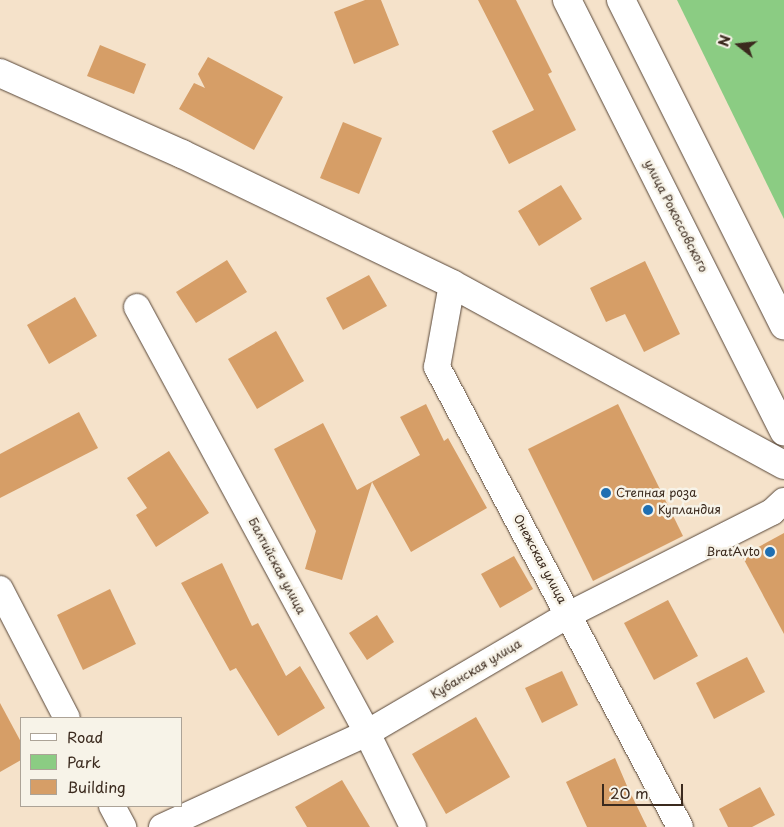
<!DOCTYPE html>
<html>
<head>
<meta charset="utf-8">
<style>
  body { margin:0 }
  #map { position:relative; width:784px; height:827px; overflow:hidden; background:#f5e2ca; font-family:"Playpen Sans",sans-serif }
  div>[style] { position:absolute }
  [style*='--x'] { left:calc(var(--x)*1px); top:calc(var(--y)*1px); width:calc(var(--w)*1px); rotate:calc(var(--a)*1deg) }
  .green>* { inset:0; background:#8bcc83 }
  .building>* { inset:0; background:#d69e67 }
  .roads { filter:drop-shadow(0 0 1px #574638) drop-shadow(0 0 1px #574638) }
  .minor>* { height:26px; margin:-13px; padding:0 13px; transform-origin:13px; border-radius:13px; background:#fff }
  .tertiary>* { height:28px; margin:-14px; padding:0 14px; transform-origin:14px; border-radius:14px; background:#fff }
  .trunk>* { height:28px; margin:-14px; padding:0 14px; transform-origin:14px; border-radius:14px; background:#fff }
  .dots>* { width:14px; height:14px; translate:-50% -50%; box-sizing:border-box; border:2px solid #f7f3e8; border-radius:50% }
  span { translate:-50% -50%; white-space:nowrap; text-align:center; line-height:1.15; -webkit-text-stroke:5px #f7f3e8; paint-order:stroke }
  .street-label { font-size:12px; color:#3b2a1e }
  .poi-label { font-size:12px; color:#3b2a1e }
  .left { translate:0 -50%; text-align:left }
  .right { translate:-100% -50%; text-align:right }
  .legend { position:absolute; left:20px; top:717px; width:162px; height:90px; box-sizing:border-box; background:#f7f3e8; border:1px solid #aca397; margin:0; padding:6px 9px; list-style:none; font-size:15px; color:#3b2a1e }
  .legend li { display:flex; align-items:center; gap:10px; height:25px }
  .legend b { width:25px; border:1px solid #aca397 }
  .north { position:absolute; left:714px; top:20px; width:50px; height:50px; -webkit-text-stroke:4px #f7f3e8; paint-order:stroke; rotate:286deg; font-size:14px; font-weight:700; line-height:20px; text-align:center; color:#3b2a1e }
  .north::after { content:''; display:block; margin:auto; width:18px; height:22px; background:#3b2a1e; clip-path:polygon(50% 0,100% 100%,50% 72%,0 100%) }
  .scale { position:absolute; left:602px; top:784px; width:81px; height:22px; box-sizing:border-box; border:2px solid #3b2a1e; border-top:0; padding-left:6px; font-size:15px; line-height:18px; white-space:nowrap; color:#3b2a1e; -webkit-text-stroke:4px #f7f3e8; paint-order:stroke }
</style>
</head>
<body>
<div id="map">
  <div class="green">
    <div style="clip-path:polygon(677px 0,784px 0,784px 219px)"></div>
  </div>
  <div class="building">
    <div style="clip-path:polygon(365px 0,381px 0,399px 45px,354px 64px,334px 12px)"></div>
    <div style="clip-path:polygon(478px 0,516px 0,552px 72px,548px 74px,576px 130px,509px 164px,492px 131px,534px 110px)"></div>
    <div style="clip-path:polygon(100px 45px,146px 64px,134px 94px,87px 76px)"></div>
    <div style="clip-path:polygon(208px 57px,283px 97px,254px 150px,179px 109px,194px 83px,205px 88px,198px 74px)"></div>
    <div style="clip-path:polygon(343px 122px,382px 138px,359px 194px,320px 178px)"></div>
    <div style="clip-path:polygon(561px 185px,582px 219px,539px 246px,518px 211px)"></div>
    <div style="clip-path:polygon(227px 260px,247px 292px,196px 323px,176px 292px)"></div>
    <div style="clip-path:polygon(645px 261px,680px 334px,644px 352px,625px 314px,606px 322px,590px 288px)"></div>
    <div style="clip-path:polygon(369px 275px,387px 306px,343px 330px,326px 298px)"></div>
    <div style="clip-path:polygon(75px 297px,97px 336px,49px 364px,27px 325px)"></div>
    <div style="clip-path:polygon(276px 331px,304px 381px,257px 409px,228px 359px)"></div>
    <div style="clip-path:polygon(426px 404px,444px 441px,448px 438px,487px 508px,411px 552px,372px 482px,342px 580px,305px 569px,316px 531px,274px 449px,323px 423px,357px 490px,420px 455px,400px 417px)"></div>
    <div style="clip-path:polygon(618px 404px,683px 536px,593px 581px,528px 449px)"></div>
    <div style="clip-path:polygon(79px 412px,98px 448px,0 498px,0 454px)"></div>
    <div style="clip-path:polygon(169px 451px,209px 513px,156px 547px,136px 515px,147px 508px,127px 478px)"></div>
    <div style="clip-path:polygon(784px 533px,784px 634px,742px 556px)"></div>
    <div style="clip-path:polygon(514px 556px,533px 589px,500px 608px,481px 574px)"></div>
    <div style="clip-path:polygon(222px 563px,252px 626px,258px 623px,286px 676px,300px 666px,325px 708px,278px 736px,236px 668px,230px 671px,181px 583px)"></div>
    <div style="clip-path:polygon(110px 589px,136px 644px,83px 670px,57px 615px)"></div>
    <div style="clip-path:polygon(668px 600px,698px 656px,654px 680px,624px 623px)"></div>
    <div style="clip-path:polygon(377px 615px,394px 642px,367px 660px,349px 633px)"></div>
    <div style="clip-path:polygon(747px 657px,765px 692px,714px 719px,696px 683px)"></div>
    <div style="clip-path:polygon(562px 671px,578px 705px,542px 723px,525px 688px)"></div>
    <div style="clip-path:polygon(0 703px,21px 742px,21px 760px,0 772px)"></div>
    <div style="clip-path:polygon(476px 717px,510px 777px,446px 814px,412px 754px)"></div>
    <div style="clip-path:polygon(615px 758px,627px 786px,647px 827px,587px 827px,566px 782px)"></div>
    <div style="clip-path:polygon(342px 780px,370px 827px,307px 827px,295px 807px)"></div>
    <div style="clip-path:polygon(760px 787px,775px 815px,752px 827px,728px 827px,719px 809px)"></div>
  </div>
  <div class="roads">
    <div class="minor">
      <div style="--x:452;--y:284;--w:84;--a:100.2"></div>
      <div style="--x:437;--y:367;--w:520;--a:62.15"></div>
      <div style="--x:137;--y:307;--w:484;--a:61.6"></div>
      <div style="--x:367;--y:733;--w:105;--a:63.9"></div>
      <div style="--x:0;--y:589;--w:145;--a:62.6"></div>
      <div style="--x:112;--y:806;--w:24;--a:62"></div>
      <div style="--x:162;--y:827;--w:226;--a:-24.6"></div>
      <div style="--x:367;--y:733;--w:235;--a:-30.4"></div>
      <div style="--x:570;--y:614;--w:226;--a:-26.8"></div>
      <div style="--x:772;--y:512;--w:16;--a:-43"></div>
    </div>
    <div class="tertiary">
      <div style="--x:0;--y:73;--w:199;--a:24"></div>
      <div style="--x:182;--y:154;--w:300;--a:25.7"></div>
      <div style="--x:452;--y:284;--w:378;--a:28.6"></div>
    </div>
    <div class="trunk">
      <div style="--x:567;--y:0;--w:483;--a:63.3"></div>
      <div style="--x:621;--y:0;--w:364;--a:63.4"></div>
    </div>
  </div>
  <div class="dots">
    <div style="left:606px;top:493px;background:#1f6fb2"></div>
    <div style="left:648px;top:510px;background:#1f6fb2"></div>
    <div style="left:770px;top:552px;background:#1f6fb2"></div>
  </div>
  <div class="street-label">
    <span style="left:676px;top:216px;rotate:63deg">улица Рокоссовского</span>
    <span style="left:540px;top:559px;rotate:62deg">Онежская улица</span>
    <span style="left:277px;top:566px;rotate:62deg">Балтийская улица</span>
    <span style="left:476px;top:669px;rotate:-31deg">Кубанская улица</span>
  </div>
  <div class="poi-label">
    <span class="left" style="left:616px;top:493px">Степная роза</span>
    <span class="left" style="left:658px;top:510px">Купландия</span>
    <span class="right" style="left:760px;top:552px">BratAvto</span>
  </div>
  <ul class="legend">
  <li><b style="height:6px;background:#fff"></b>Road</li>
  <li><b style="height:14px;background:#8bcc83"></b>Park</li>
  <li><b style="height:14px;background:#d69e67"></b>Building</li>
  </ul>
  <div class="north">N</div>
  <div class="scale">20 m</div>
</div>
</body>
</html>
